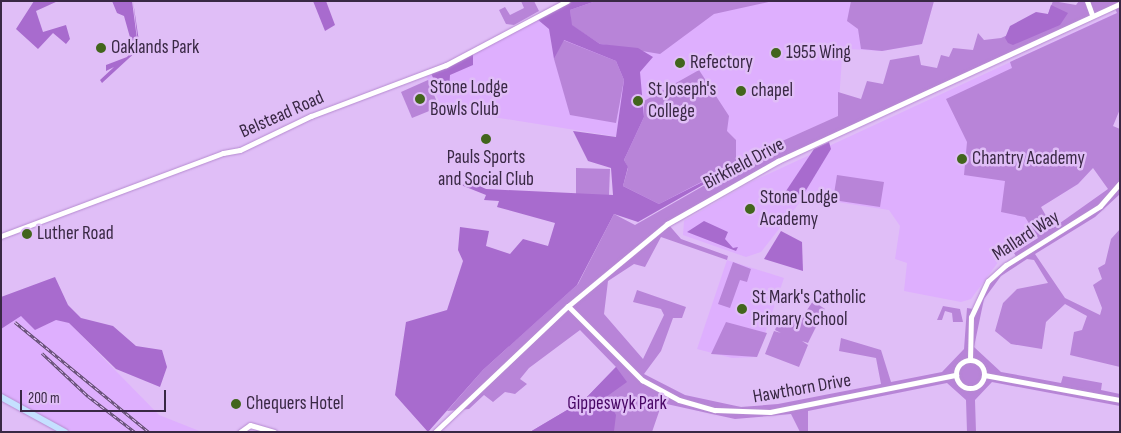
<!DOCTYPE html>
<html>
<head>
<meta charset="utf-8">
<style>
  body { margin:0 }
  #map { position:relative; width:1121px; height:433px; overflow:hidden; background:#e0bef7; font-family:"Sofia Sans Condensed",sans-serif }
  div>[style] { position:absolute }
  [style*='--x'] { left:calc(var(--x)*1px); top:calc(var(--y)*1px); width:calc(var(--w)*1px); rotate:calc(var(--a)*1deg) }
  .built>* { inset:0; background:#deaffe }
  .green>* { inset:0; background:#b884d8 }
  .forest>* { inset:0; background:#a86bce }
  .roads { filter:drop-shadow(0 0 1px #b58bd0) drop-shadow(0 0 1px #b58bd0) }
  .minor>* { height:5px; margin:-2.5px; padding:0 2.5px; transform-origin:2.5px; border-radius:2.5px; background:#fff }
  .minor>.ring { margin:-2.5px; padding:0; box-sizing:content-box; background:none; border:5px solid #fff; border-radius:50% }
  .major>* { height:6px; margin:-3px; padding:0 3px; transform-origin:3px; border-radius:3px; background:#c5e0ff }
  .rail>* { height:3px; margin-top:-1.5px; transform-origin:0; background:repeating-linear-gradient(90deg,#e0bef7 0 4px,#5c486a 0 8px); box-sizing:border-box; border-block:1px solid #5c486a }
  .dots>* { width:14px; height:14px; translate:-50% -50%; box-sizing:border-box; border:2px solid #e0bef7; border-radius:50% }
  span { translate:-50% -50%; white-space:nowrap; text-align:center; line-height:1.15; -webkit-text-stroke:5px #e0bef7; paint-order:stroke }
  .poi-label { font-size:19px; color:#392844 }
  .left { translate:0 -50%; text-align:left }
  .street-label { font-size:19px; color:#392844 }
  .park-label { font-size:19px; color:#480765 }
  .frame { position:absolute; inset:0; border:2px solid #392844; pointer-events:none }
  .scale { position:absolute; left:20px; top:390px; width:146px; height:22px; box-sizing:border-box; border:2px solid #392844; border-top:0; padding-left:6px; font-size:15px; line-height:18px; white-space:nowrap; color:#392844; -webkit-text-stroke:4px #e0bef7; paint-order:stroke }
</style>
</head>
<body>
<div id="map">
  <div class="built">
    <div style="clip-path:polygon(571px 1px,934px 1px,922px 44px,882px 51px,849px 49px,842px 58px,838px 116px,780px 142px,647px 215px,619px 137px,443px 109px,426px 76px)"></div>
    <div style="clip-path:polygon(1114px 14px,1120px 109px,1097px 163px,1078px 184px,1025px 217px,1037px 237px,999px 261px,971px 299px,961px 302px,904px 291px,907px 263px,895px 259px,900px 226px,889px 210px,804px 197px,761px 252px,746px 257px,683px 235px,684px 221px,751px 182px)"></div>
    <div style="clip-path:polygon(727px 260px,784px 278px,757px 357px,732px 358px,697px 349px)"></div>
    <div style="clip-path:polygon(21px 315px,35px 330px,56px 320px,69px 323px,159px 415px,202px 432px,72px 432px,1px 393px,1px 329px)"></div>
  </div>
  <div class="green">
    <div style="clip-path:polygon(521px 1px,534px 1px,539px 11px,514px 25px,506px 24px,499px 10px,505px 7px,510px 15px,524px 8px)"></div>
    <div style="clip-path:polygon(596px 1px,773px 1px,714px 14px,660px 54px,600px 44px,571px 25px,570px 10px)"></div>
    <div style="clip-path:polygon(851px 1px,934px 1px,922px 44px,882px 51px,861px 49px,858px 29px,847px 21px)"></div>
    <div style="clip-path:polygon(evenodd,1053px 1px,1076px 5px,1079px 1px,1120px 1px,1120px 109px,1113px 126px,1120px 129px,1120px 194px,1095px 217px,1035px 254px,1065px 298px,1100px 315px,1102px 308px,1093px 285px,1102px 279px,1098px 268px,1105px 264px,1111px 239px,1120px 229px,1120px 367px,1070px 355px,1074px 332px,1082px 330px,1087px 316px,1065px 304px,1046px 322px,1042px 349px,1011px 344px,995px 331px,1003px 303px,1017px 289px,1048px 283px,1034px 260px,1027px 259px,1001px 276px,984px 299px,974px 347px,1001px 372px,1061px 383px,1063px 376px,1102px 383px,1101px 390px,1120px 394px,1120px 406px,992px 382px,975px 400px,976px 432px,967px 432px,966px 400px,947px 383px,808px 411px,808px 432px,800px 432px,791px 414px,735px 419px,662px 403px,652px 432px,530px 432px,584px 400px,616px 367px,580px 330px,529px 368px,520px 379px,527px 384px,515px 394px,505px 392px,493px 402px,484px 395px,469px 409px,447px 411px,483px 370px,578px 284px,614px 214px,635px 225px,780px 142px,838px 116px,838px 92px,861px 99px,867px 81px,883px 84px,890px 60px,919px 55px,921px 65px,937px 68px,941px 55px,949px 57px,953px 48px,973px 50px,978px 33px,984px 40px,1001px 38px,1047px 17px,1053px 1px,1114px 6px,1117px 13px,1010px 62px,1012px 68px,946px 99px,967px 142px,964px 175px,1005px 181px,1001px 212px,1025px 217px,1038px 238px,1014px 253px,1017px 258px,988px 281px,973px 309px,967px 308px,964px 349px,942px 372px,891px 382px,881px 350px,841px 338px,839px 351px,876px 358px,881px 384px,778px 404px,741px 407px,685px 395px,644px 374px,661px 351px,673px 318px,682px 318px,686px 307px,637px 290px,633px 302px,661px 309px,664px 315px,643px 359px,604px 314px,608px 281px,634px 264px,645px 267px,661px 237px,727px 260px,728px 256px,681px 239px,668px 224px,778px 161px,1114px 6px,1053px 1px,1093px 168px,1108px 189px,1053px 228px,1041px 207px,1078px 184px,1093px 168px)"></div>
    <div style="clip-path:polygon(563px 40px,616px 61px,624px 80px,616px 123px,570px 115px,554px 59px)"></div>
    <div style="clip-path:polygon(699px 70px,729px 116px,727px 131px,736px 140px,736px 164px,659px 204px,623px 186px,628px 168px,624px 160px,644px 117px,644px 101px)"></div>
    <div style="clip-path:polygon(428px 80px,439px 107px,412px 118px,401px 92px)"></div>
    <div style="clip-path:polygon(576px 168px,610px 169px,609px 195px,576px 195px)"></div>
    <div style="clip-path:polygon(837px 175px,884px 182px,880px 207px,833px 200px)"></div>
    <div style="clip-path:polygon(733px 262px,751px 269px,747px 282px,740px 280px,730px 308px,718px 304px)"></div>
    <div style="clip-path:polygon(813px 301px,825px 309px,808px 343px,802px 341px,808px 345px,799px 367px,765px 354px,774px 331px,781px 333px,775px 330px,781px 314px,801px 319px)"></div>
    <div style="clip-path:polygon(943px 306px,960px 309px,963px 322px,953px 322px,952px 313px,945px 311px,942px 320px,937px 320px)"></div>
    <div style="clip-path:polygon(726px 322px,767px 333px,757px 357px,711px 354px)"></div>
  </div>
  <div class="forest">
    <div style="clip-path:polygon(34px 1px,58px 1px,36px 11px,43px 32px,66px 25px,70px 39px,66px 44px,53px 33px,38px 49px,16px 29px)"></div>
    <div style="clip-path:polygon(112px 1px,132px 1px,137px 39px,126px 56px,131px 41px,124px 16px,117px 13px)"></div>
    <div style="clip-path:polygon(133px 1px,140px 48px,102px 83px,100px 80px,114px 67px,106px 71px,106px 65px,127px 57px,138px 43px)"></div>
    <div style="clip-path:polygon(313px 1px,326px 1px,335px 25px,325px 31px)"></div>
    <div style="clip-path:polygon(571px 1px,596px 1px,570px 10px,572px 25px,600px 44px,638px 48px,653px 57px,640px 72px,644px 117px,624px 160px,628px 167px,623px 186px,659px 204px,752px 157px,638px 222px,614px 214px,577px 285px,483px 370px,428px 432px,395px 395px,406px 322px,447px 310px,463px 261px,458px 250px,460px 227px,489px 231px,486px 246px,510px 254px,523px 239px,548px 246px,555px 223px,497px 207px,499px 201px,484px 200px,486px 195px,461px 185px,469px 181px,486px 189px,613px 195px,611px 168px,588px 161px,573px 131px,616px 137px,624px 80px,616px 61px,564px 40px,554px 59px,549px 29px,537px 19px)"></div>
    <div style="clip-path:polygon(1051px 5px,1068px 13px,1060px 25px,1013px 45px,1008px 43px,1005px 38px,1010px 26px,1036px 12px,1048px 14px)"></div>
    <div style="clip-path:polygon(473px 53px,473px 65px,450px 75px,449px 91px,440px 95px,431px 73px)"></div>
    <div style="clip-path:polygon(829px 142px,831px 149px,805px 192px,786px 201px,784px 194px,814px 149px)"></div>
    <div style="clip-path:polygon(704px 221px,728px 232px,725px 239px,733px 248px,738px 247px,736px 251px,687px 232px)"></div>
    <div style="clip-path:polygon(781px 231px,802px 242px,803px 271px,764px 259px)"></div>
    <div style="clip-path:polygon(55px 277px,68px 305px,81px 318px,113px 326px,136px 346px,162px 350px,167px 367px,160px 387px,116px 369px,69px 323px,56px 320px,35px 330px,21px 316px,1px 329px,1px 297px)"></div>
    <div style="clip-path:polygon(616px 367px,627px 382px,606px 397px,616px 415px,614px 431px,530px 432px,584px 400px)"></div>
  </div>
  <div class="roads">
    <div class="minor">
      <div style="--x:1087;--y:1;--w:15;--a:70"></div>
      <div style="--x:1;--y:236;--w:237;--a:-20.5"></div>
      <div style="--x:223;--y:153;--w:17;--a:-10"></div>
      <div style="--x:240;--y:150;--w:79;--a:-25.6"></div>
      <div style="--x:311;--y:116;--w:144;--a:-20.7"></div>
      <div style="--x:446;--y:65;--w:137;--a:-27.9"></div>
      <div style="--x:568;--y:306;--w:105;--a:45"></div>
      <div style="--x:642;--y:380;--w:42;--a:28.4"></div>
      <div style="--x:679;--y:400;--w:37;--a:16"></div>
      <div style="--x:715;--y:410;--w:55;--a:2.1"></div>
      <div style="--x:770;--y:412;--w:190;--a:-11.3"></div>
      <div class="ring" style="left:956px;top:360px;width:23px;height:23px"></div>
      <div style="--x:970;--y:360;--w:43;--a:-88.7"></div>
      <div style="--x:971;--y:317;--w:40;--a:-65"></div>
      <div style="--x:988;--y:281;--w:24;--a:-42"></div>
      <div style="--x:1006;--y:265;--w:111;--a:-32.1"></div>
      <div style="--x:1100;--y:206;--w:30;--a:-49"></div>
      <div style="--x:984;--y:375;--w:138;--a:10.4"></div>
      <div style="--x:240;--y:432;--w:12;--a:-35"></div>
      <div style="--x:250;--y:425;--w:25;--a:16"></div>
      <div style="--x:435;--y:432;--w:183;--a:-43.5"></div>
      <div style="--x:568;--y:306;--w:129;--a:-39.6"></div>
      <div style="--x:667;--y:224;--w:128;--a:-29.6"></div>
      <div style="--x:778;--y:161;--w:376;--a:-24.7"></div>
    </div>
    <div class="major">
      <div style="--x:1;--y:397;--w:73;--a:28.7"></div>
    </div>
  </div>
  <div class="rail">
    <div style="--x:15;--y:322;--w:173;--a:39.4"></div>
    <div style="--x:42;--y:353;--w:63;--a:43.1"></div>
    <div style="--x:88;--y:396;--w:59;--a:37.5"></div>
  </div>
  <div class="dots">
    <div style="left:101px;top:48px;background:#42651c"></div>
    <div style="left:776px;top:53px;background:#42651c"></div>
    <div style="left:680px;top:63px;background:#42651c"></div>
    <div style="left:741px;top:91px;background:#42651c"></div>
    <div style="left:420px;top:99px;background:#42651c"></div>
    <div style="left:638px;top:101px;background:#42651c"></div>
    <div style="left:486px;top:139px;background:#42651c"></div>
    <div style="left:962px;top:159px;background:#42651c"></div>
    <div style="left:750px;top:209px;background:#42651c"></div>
    <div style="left:27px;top:234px;background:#42651c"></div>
    <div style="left:742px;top:309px;background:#42651c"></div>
    <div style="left:236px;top:404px;background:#42651c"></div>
  </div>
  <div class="poi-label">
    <span class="left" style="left:111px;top:48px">Oaklands Park</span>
    <span class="left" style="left:786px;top:53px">1955 Wing</span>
    <span class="left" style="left:690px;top:63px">Refectory</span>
    <span class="left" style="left:430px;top:99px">Stone Lodge<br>Bowls Club</span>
    <span class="left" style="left:648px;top:101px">St Joseph's<br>College</span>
    <span class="left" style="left:751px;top:91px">chapel</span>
    <span style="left:486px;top:169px">Pauls Sports<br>and Social Club</span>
    <span class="left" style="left:972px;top:159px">Chantry Academy</span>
    <span class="left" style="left:760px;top:209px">Stone Lodge<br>Academy</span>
    <span class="left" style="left:37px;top:234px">Luther Road</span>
    <span class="left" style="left:752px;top:309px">St Mark's Catholic<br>Primary School</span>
    <span class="left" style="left:246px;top:404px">Chequers Hotel</span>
  </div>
  <div class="street-label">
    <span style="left:282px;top:115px;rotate:-24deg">Belstead Road</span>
    <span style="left:744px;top:164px;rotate:-28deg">Birkfield Drive</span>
    <span style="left:1026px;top:236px;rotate:-33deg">Mallard Way</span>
    <span style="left:802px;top:389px;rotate:-10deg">Hawthorn Drive</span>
  </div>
  <div class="park-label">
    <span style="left:617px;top:404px">Gippeswyk Park</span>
  </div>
  <div class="frame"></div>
  <div class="scale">200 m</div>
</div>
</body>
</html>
